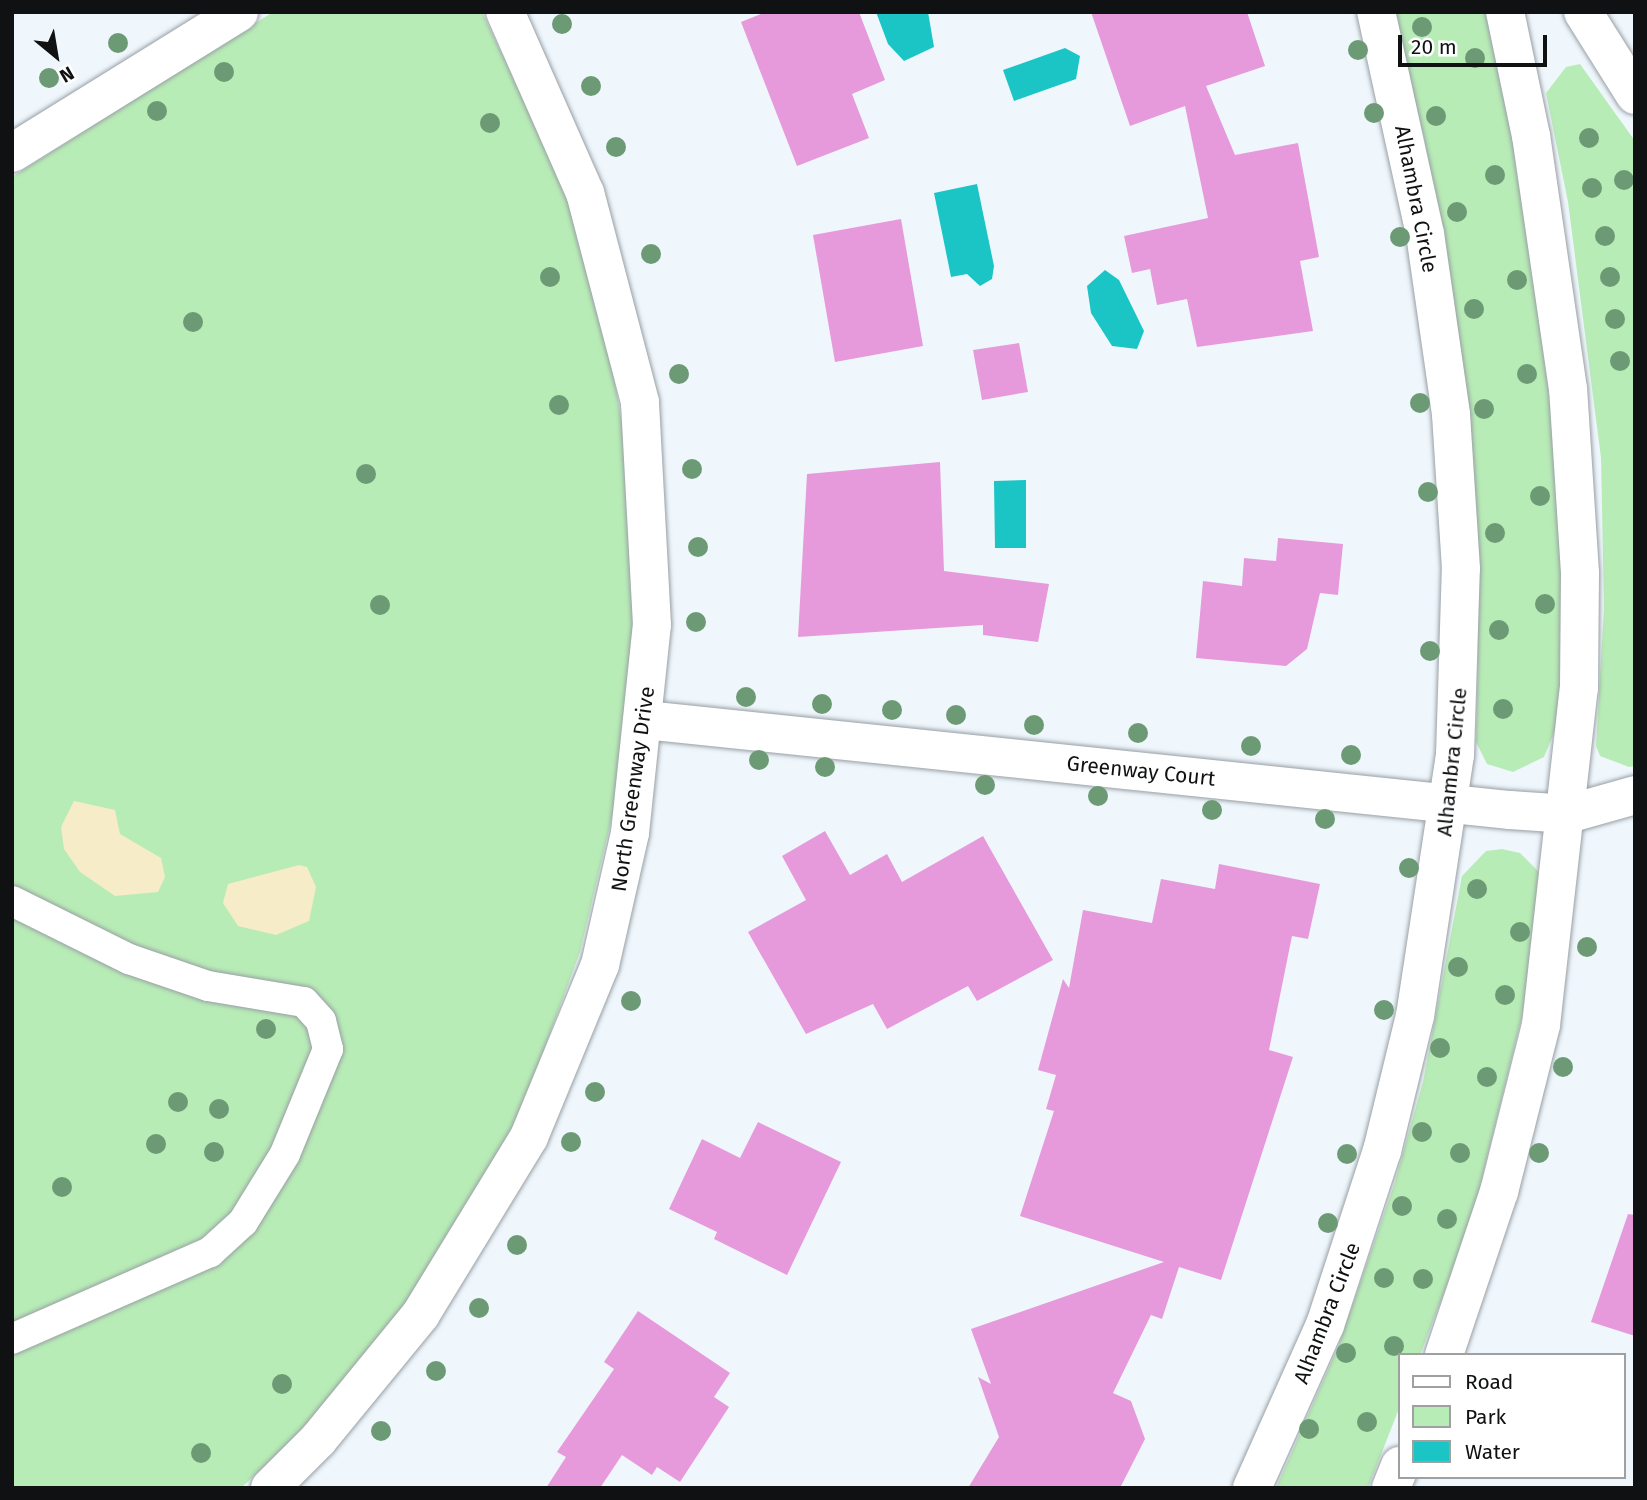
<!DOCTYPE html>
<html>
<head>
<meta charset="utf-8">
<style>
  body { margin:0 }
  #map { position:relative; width:1647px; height:1500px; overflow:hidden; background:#eff7fd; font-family:"Fira Sans",sans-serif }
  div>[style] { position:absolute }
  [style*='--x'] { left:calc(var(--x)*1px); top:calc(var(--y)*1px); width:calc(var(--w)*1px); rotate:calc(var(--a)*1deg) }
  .green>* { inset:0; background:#b8ecb6 }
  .sand>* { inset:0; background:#f6ecc7 }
  .water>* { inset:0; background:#1bc5c6 }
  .building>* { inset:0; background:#e69adc }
  .roads { filter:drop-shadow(0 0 2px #989fa4) drop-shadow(0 0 2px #989fa4) }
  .lane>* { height:30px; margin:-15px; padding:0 15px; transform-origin:15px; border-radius:15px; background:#fff }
  .street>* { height:38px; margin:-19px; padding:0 19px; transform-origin:19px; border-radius:19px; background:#fff }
  .secondary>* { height:38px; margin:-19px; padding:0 19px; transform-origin:19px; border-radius:19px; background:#fff }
  .trees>* { width:20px; height:20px; margin:-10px; border-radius:50%; background:#6c9a75 }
  span { translate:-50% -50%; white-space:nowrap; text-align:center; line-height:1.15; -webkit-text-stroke:7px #fff; paint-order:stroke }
  .street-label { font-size:21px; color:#0f1113 }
  .frame { position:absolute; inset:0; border:14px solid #0f1113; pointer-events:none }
  .legend { position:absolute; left:1398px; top:1353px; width:228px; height:126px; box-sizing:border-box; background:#fff; border:2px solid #9fa0a1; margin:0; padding:9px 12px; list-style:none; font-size:21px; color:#0f1113 }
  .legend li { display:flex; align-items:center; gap:14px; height:35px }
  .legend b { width:35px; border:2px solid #9fa0a1 }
  .north { position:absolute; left:21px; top:21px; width:70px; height:70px; -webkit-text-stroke:5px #fff; paint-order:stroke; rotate:150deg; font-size:19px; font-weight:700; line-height:28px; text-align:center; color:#0f1113 }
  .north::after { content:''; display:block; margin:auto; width:24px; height:32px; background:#0f1113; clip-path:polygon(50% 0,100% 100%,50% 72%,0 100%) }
  .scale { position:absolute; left:1398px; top:35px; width:149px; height:32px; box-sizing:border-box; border:4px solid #0f1113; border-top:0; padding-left:9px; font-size:21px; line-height:24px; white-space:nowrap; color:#0f1113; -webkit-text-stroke:5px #fff; paint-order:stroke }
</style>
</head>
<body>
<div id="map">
  <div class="green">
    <div style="clip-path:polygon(273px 12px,482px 12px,561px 179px,603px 315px,631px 475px,636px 616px,617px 796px,580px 952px,519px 1117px,400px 1313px,309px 1424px,241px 1488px,12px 1488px,12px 177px)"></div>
    <div style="clip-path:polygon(1392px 12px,1489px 12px,1517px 121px,1565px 535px,1561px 716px,1544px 757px,1513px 772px,1487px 764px,1476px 742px,1478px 652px,1456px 323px,1424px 138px)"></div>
    <div style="clip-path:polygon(1580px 64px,1635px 141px,1635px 766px,1629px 767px,1600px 756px,1596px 746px,1604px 608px,1601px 458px,1568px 202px,1546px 93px,1566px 67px)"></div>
    <div style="clip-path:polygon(1502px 849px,1520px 853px,1542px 875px,1528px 992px,1471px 1223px,1420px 1355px,1400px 1355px,1400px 1406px,1368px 1488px,1276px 1488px,1338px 1347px,1394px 1185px,1423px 1082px,1462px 876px,1486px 851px)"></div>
  </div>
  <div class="sand">
    <div style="clip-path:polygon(74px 801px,115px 810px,120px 834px,161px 858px,165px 877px,158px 892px,115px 896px,80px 872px,64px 849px,61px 827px)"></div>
    <div style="clip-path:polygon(299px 865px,307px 867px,316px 887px,309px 921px,276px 935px,238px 926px,223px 903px,228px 884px)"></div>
  </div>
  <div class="water">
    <div style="clip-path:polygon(876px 12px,928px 12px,934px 47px,904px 61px,888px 44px)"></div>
    <div style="clip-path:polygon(1065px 48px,1080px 56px,1076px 79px,1014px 101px,1003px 70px)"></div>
    <div style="clip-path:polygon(977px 184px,994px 266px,992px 279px,980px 286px,967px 274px,951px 277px,934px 193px)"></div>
    <div style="clip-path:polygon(1105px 270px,1119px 280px,1144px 331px,1137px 349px,1112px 346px,1091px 313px,1087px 286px)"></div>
    <div style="clip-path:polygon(1026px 480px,1026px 548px,995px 548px,994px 481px)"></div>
  </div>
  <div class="building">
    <div style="clip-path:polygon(766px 12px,859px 12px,885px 80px,852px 94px,869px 138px,797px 166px,741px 22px)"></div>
    <div style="clip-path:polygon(1091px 12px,1247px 12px,1265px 66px,1206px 86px,1235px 155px,1298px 143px,1319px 257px,1300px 261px,1313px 331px,1197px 347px,1187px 299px,1157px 305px,1150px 269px,1132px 273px,1124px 236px,1208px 218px,1185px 106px,1130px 126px)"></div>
    <div style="clip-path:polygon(901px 219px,923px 346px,835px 362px,813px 235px)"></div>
    <div style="clip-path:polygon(1019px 343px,1028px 392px,982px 400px,973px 350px)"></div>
    <div style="clip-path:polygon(940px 462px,944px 571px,1049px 584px,1038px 642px,983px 635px,983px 625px,798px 637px,807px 474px)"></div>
    <div style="clip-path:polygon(1278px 538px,1343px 544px,1338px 595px,1320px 593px,1307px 649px,1286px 666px,1196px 658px,1203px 581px,1242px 586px,1244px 558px,1276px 561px)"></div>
    <div style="clip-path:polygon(825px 831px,850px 875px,887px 854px,902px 882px,983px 836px,1053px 960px,977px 1001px,968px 986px,887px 1029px,873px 1004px,806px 1034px,748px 932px,806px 900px,782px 856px)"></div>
    <div style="clip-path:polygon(1219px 864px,1320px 884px,1308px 939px,1292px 936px,1269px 1050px,1293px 1057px,1221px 1280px,1179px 1267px,1162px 1319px,1151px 1315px,1113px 1393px,1131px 1401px,1145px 1439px,1120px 1488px,968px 1488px,999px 1437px,978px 1377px,991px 1384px,971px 1329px,1164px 1262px,1020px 1216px,1054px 1111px,1046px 1109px,1056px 1075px,1038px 1070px,1063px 979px,1069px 988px,1083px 910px,1152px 923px,1161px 879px,1215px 889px)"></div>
    <div style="clip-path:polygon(758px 1122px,841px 1162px,787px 1275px,714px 1239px,717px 1232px,669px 1209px,702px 1139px,740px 1158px)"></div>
    <div style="clip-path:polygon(1628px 1214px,1635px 1215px,1635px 1336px,1591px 1322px)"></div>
    <div style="clip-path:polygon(638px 1311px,730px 1373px,714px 1397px,729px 1407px,680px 1482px,657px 1467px,652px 1475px,622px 1455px,600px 1488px,546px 1488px,566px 1457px,557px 1452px,614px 1369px,604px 1362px)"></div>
  </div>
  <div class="roads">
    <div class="lane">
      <div style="--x:12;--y:901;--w:131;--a:26.4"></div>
      <div style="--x:129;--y:959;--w:83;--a:18.9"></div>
      <div style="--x:208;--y:986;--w:97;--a:9.5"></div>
      <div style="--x:304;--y:1002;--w:25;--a:48"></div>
      <div style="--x:321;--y:1021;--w:29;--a:76"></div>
      <div style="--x:328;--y:1049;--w:113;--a:112.3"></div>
      <div style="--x:285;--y:1154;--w:80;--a:121.7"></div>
      <div style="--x:243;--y:1222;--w:45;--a:137.7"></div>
      <div style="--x:210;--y:1252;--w:216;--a:156.3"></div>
    </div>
    <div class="street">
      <div style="--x:1583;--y:12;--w:98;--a:57.9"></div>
      <div style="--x:12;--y:153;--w:267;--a:-31.8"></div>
      <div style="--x:645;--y:720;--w:870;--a:5.94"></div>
      <div style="--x:1510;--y:810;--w:58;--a:3.9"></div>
      <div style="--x:1568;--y:814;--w:70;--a:-15.8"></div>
      <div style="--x:270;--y:1488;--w:68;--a:-45"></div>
      <div style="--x:318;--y:1440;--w:163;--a:-50.7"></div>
      <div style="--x:421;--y:1314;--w:207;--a:-58.6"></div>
      <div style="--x:529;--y:1137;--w:186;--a:-67.6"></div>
      <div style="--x:600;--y:965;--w:135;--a:-77.2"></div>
      <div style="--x:630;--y:833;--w:209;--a:-84"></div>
      <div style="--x:652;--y:625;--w:223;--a:-93.1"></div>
      <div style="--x:640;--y:402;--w:216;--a:-104.7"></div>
      <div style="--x:585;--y:193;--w:198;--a:-113.8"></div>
    </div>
    <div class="secondary">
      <div style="--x:1444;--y:1355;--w:172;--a:-71.4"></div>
      <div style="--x:1499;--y:1192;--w:172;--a:-75.9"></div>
      <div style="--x:1541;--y:1025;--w:339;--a:-83.6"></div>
      <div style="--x:1579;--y:688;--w:115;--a:-89.5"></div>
      <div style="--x:1580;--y:573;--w:184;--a:-93.7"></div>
      <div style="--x:1568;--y:389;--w:256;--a:-98.3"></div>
      <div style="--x:1531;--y:136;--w:127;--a:-101.8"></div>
      <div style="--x:1252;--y:1488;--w:179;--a:-65.9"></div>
      <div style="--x:1325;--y:1325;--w:183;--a:-71.9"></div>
      <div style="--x:1382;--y:1151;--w:139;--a:-76.3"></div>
      <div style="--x:1415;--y:1016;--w:264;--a:-81.3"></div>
      <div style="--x:1455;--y:755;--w:186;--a:-88.2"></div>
      <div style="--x:1461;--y:569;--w:155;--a:-93.7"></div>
      <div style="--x:1451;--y:414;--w:182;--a:-98.2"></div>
      <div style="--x:1425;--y:234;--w:227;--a:-102.4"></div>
      <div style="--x:1391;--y:1488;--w:24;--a:-68"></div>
    </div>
  </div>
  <div class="trees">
    <div style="left:562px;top:24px"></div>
    <div style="left:1422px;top:27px"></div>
    <div style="left:118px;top:43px"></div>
    <div style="left:1358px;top:50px"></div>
    <div style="left:1475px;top:58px"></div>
    <div style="left:224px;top:72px"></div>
    <div style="left:49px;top:78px"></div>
    <div style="left:591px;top:86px"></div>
    <div style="left:157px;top:111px"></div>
    <div style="left:1374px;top:113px"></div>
    <div style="left:1436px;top:116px"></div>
    <div style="left:490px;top:123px"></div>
    <div style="left:1589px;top:138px"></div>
    <div style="left:616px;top:147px"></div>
    <div style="left:1495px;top:175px"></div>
    <div style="left:1624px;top:180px"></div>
    <div style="left:1592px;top:188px"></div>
    <div style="left:1457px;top:212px"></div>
    <div style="left:1605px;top:236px"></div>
    <div style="left:1400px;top:237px"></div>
    <div style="left:651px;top:254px"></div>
    <div style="left:550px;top:277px"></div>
    <div style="left:1610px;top:277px"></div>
    <div style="left:1517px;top:280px"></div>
    <div style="left:1474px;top:309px"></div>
    <div style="left:1615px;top:319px"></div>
    <div style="left:193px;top:322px"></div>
    <div style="left:1620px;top:361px"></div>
    <div style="left:679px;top:374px"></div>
    <div style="left:1527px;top:374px"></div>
    <div style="left:1420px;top:403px"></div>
    <div style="left:559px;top:405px"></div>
    <div style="left:1484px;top:409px"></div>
    <div style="left:692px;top:469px"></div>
    <div style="left:366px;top:474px"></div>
    <div style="left:1428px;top:492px"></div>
    <div style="left:1540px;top:496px"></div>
    <div style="left:1495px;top:533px"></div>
    <div style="left:698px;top:547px"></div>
    <div style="left:1545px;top:604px"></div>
    <div style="left:380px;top:605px"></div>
    <div style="left:696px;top:622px"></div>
    <div style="left:1499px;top:630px"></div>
    <div style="left:1430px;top:651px"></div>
    <div style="left:746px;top:697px"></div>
    <div style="left:822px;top:704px"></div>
    <div style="left:1503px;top:709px"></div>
    <div style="left:892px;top:710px"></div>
    <div style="left:956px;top:715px"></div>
    <div style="left:1034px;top:725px"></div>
    <div style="left:1138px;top:733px"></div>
    <div style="left:1251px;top:746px"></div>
    <div style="left:1351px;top:755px"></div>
    <div style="left:759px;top:760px"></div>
    <div style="left:825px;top:767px"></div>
    <div style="left:985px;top:785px"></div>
    <div style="left:1098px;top:796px"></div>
    <div style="left:1212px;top:810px"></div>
    <div style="left:1325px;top:819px"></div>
    <div style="left:1409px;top:868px"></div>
    <div style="left:1477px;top:889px"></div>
    <div style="left:1520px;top:932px"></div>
    <div style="left:1587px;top:947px"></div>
    <div style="left:1458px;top:967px"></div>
    <div style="left:1505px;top:995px"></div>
    <div style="left:631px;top:1001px"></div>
    <div style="left:1384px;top:1010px"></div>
    <div style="left:266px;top:1029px"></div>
    <div style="left:1440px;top:1048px"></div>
    <div style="left:1563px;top:1067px"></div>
    <div style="left:1487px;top:1077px"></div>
    <div style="left:595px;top:1092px"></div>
    <div style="left:178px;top:1102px"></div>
    <div style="left:219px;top:1109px"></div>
    <div style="left:1422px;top:1132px"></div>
    <div style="left:571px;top:1142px"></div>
    <div style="left:156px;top:1144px"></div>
    <div style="left:214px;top:1152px"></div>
    <div style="left:1460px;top:1153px"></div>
    <div style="left:1539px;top:1153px"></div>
    <div style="left:1347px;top:1154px"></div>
    <div style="left:62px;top:1187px"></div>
    <div style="left:1402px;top:1206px"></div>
    <div style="left:1447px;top:1219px"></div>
    <div style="left:1328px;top:1223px"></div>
    <div style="left:517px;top:1245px"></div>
    <div style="left:1384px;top:1278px"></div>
    <div style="left:1423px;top:1279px"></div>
    <div style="left:479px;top:1308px"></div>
    <div style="left:1394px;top:1346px"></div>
    <div style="left:1346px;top:1353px"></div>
    <div style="left:436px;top:1371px"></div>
    <div style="left:282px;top:1384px"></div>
    <div style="left:1367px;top:1422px"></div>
    <div style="left:1309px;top:1429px"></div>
    <div style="left:381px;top:1431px"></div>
    <div style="left:201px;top:1453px"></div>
  </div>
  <div class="street-label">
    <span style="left:1416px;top:199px;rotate:79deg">Alhambra Circle</span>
    <span style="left:1452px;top:762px;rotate:-84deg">Alhambra Circle</span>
    <span style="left:1141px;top:771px;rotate:6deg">Greenway Court</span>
    <span style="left:633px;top:789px;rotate:-82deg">North Greenway Drive</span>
    <span style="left:1327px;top:1313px;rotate:-69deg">Alhambra Circle</span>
  </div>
  <div class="frame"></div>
  <ul class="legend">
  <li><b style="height:9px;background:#fff"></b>Road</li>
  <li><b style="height:19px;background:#b8ecb6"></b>Park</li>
  <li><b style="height:19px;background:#1bc5c6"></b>Water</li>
  </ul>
  <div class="north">N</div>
  <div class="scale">20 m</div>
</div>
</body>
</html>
